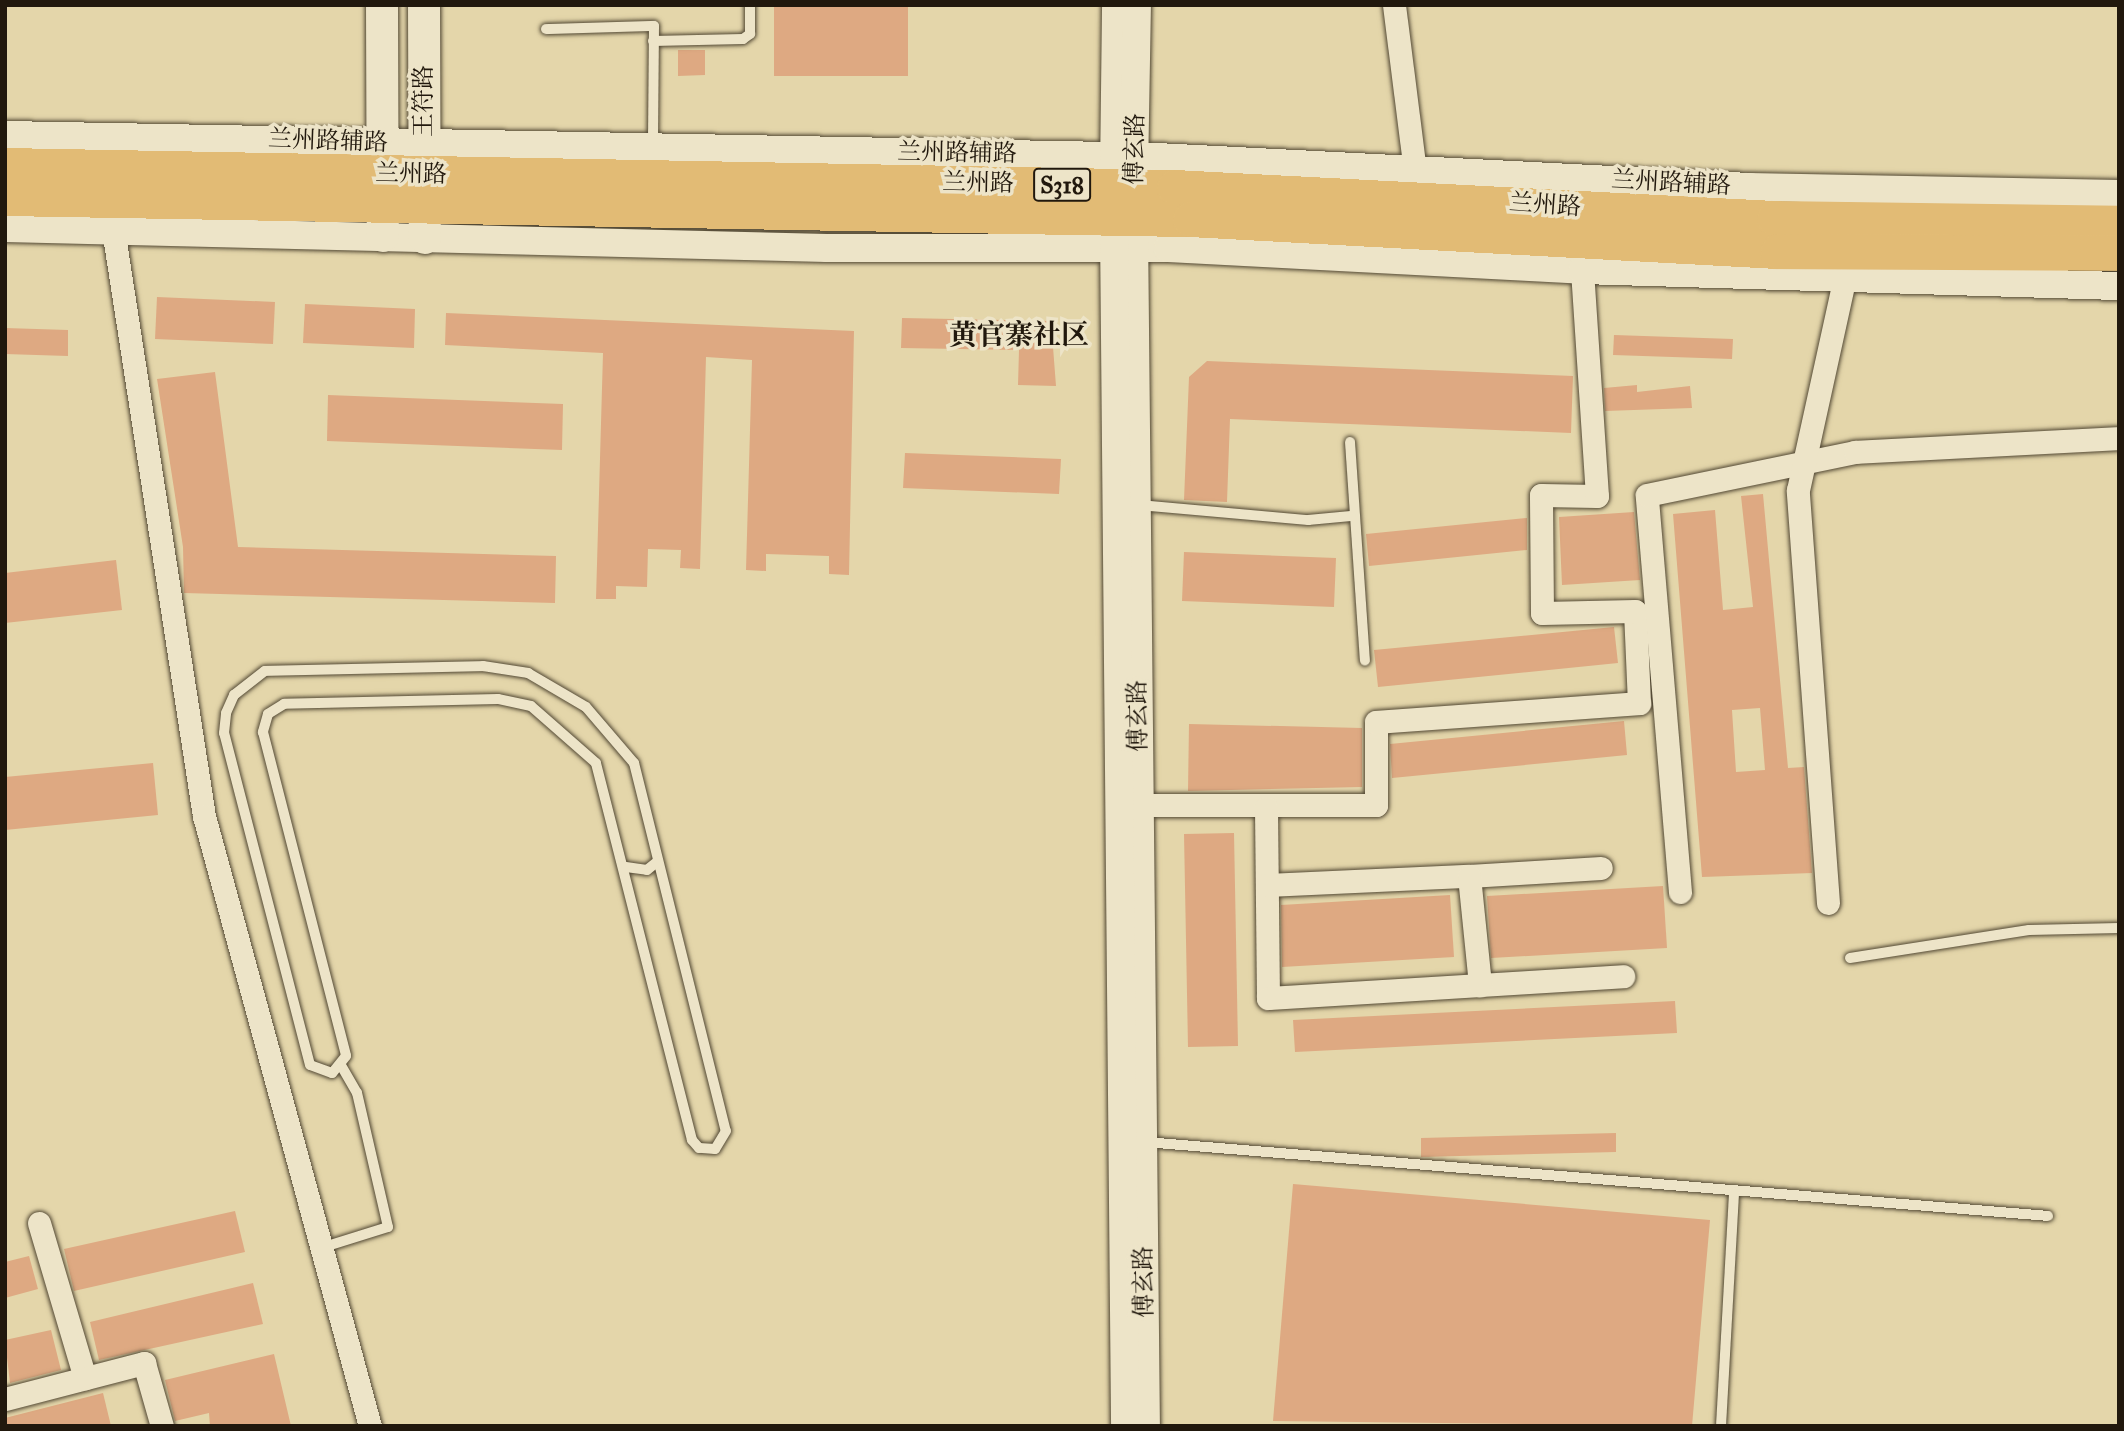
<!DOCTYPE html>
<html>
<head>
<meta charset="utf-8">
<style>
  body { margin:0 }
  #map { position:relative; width:2124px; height:1431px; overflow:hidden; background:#e4d6aa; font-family:"IM FELL Great Primer","Noto Serif SC",serif }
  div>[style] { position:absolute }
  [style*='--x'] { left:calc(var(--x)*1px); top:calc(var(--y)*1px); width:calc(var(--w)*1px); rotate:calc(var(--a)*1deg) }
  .building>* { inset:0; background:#dea982 }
  .roads { filter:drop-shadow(0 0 2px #524834) drop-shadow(0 0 2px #524834) }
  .service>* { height:10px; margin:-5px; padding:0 5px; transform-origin:5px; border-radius:5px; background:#ede4c8 }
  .minor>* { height:23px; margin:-11.5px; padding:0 11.5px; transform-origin:11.5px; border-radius:11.5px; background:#ede4c8 }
  .tertiary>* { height:28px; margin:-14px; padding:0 14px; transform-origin:14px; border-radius:14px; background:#ede4c8 }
  .secondary>* { height:32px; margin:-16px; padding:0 16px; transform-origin:16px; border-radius:16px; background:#ede4c8 }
  .primary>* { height:35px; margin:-17.5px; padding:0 17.5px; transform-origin:17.5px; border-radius:17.5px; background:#e2bb75 }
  span { translate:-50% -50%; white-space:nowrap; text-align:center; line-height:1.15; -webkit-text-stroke:7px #ede4c8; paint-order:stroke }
  .shield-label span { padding:2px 5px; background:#ede4c8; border:2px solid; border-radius:5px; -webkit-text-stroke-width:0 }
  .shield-label { font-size:23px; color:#21180d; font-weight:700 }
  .street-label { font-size:24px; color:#21180d }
  .quarter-label { font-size:28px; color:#21180d; font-weight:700 }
  .frame { position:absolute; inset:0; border:7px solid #21180d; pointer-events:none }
</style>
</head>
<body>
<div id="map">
  <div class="building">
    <div style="clip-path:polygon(774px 5px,908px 5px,908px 76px,774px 76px)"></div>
    <div style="clip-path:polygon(678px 50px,705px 50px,705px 75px,678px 76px)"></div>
    <div style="clip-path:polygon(157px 297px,275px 302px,273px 344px,155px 339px)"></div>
    <div style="clip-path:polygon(305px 304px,415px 309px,414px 348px,303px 343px)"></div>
    <div style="clip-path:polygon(446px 313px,854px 331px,849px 575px,829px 574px,829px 556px,766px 554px,766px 571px,746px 570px,752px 360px,706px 357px,700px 569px,680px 568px,681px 550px,648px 549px,647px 587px,616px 586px,616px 599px,596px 599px,603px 353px,445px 345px)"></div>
    <div style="clip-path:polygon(902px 318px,1051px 321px,1056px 386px,1018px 385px,1019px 350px,901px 348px)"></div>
    <div style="clip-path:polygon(5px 328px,68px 330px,68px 356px,5px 354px)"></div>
    <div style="clip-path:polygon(1614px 335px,1733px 339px,1732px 359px,1613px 355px)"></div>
    <div style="clip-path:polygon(1207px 361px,1573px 376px,1571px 433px,1230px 419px,1227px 502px,1184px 500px,1189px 377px)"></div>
    <div style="clip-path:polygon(215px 372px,238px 547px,556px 556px,555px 603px,184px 593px,183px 547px,157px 379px)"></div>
    <div style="clip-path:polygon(1637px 385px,1637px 392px,1690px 386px,1692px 408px,1605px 411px,1604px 388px)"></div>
    <div style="clip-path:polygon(328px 395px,563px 404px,562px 450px,327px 441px)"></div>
    <div style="clip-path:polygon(905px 453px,1061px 459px,1059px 494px,903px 488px)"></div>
    <div style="clip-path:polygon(evenodd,1763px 494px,1788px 768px,1804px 767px,1812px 873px,1702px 877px,1673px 514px,1715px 510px,1723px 610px,1753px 607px,1741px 496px,1763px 494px,1760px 708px,1765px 770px,1736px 772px,1732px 710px,1760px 708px)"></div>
    <div style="clip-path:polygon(1634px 512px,1640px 580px,1562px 585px,1559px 517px)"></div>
    <div style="clip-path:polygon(1527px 518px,1527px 550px,1369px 566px,1366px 534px)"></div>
    <div style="clip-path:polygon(1184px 552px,1336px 558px,1334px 607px,1182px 601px)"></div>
    <div style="clip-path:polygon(116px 560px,122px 610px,5px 623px,5px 573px)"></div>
    <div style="clip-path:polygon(1614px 627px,1618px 663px,1378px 687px,1374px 650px)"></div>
    <div style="clip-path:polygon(1624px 721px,1627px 755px,1392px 778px,1390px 744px)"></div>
    <div style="clip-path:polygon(1189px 724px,1362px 728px,1362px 787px,1188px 791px)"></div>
    <div style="clip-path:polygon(153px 763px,158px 815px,5px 830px,5px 777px)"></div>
    <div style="clip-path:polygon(1234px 833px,1238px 1046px,1188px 1047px,1184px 834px)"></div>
    <div style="clip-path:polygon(1663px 886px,1667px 948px,1491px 958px,1487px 896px)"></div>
    <div style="clip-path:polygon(1450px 895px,1454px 957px,1282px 967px,1281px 905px)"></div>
    <div style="clip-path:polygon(1675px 1001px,1677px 1033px,1295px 1052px,1293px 1020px)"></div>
    <div style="clip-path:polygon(1616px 1133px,1616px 1152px,1421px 1157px,1421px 1138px)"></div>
    <div style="clip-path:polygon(1293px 1184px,1710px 1220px,1692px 1426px,1273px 1421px)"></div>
    <div style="clip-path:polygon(235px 1211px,245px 1252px,74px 1291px,64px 1249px)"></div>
    <div style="clip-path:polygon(29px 1256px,38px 1289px,5px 1298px,5px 1262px)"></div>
    <div style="clip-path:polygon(253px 1283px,263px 1324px,99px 1360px,90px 1322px)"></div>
    <div style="clip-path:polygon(51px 1330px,61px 1370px,10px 1383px,5px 1340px)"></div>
    <div style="clip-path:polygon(274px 1354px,291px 1426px,210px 1426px,209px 1413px,175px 1421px,165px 1380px)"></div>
    <div style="clip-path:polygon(103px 1393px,111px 1426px,5px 1426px,5px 1418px)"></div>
  </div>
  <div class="roads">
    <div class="service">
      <div style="--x:546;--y:29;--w:108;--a:-1.6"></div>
      <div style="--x:654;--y:26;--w:122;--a:90.5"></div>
      <div style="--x:653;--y:41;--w:90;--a:-1.3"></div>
      <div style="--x:743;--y:39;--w:9;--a:-36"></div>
      <div style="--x:750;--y:34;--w:29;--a:-90"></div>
      <div style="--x:1350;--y:442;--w:219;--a:86.1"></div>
      <div style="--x:1139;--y:505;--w:170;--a:5.1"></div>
      <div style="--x:1308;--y:520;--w:43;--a:-5.3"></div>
      <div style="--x:483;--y:666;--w:46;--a:8.8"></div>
      <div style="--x:528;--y:673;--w:67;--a:30.4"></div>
      <div style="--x:586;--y:707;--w:74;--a:49.4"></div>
      <div style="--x:634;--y:763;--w:379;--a:76"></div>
      <div style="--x:726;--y:1131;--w:21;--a:121"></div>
      <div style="--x:715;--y:1149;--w:16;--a:-176"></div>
      <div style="--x:699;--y:1148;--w:11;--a:-131"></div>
      <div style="--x:692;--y:1140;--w:389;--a:-104.3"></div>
      <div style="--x:596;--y:763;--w:86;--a:-138.8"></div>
      <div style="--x:531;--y:706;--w:34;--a:-168"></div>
      <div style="--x:498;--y:699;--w:214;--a:178.7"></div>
      <div style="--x:284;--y:704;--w:19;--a:148"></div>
      <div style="--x:268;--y:714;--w:19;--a:106"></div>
      <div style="--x:263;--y:732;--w:334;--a:75.6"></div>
      <div style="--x:346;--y:1056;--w:22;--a:129"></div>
      <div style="--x:332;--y:1073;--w:23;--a:-160"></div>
      <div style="--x:310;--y:1065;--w:343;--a:-104.5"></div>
      <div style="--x:224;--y:733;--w:20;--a:-84"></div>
      <div style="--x:226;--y:713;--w:20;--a:-66"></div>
      <div style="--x:234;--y:695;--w:39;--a:-38"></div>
      <div style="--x:265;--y:671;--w:218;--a:-1.3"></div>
      <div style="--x:626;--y:867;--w:21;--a:8"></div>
      <div style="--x:647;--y:870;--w:14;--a:-39"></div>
      <div style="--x:1850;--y:958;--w:181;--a:-8.9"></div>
      <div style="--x:2029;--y:930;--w:90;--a:-1.3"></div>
      <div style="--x:1145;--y:1142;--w:906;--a:4.68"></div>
      <div style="--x:324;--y:1247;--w:67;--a:-17.4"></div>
      <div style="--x:388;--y:1227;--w:138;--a:-103"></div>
      <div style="--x:357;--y:1093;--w:30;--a:-120"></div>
      <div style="--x:1721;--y:1426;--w:234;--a:-86.8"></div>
    </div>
    <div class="minor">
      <div style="--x:1394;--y:5;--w:167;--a:82.8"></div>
      <div style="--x:113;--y:229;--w:594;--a:81.19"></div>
      <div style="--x:204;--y:816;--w:632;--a:74.78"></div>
      <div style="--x:1139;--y:805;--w:237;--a:0"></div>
      <div style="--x:1376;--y:805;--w:83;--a:-90"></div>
      <div style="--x:1376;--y:722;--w:264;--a:-4.1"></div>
      <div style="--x:1639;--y:703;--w:92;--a:-92.5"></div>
      <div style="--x:1635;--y:611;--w:93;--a:178.8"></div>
      <div style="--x:1542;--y:613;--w:118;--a:-90.5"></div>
      <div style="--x:1541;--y:495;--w:56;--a:1"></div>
      <div style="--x:1597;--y:496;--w:226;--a:-93.8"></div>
      <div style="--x:1266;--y:808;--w:190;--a:89.4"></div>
      <div style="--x:1268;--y:998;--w:356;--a:-3.5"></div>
      <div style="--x:1469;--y:876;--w:132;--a:-3.5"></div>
      <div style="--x:1267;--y:885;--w:202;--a:-2.6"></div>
      <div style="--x:1469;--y:876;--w:110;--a:84.2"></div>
      <div style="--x:1680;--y:892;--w:398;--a:-94.8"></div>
      <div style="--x:1647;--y:495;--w:212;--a:-11.7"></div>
      <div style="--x:1855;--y:452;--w:264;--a:-3"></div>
      <div style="--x:1828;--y:903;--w:414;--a:-94.2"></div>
      <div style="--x:1798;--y:490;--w:215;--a:-77.6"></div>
      <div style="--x:39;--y:1223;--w:162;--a:73.5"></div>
      <div style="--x:5;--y:1399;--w:144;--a:-14.5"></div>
      <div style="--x:144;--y:1363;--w:66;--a:74.1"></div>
    </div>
    <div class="tertiary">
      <div style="--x:5;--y:135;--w:1152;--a:1.09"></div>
      <div style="--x:1157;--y:157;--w:593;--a:2.9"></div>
      <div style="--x:1749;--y:187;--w:370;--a:1.1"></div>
      <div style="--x:1114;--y:174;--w:169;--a:-89.3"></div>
      <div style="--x:1134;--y:174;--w:169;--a:-89"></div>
      <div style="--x:5;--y:228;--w:822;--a:1.39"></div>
      <div style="--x:827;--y:248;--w:341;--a:0"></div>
      <div style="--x:1168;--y:248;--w:415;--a:3"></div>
      <div style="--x:1582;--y:270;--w:537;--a:1.71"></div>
      <div style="--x:1134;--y:228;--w:1198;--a:89.43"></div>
      <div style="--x:1114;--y:229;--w:1197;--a:89.47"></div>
    </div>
    <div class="secondary">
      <div style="--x:382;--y:5;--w:231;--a:89.8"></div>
      <div style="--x:424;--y:5;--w:233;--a:89.8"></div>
    </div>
    <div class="primary">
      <div style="--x:5;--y:165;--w:1169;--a:1.08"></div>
      <div style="--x:1174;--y:187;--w:601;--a:2.96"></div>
      <div style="--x:1774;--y:218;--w:345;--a:0.8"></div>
      <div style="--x:5;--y:198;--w:1185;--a:1.02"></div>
      <div style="--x:1190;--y:219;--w:589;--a:3.12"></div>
      <div style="--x:1778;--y:251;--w:341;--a:0.3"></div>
    </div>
  </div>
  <div class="shield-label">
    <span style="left:1062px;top:185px">S318</span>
  </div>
  <div class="street-label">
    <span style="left:424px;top:101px;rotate:-90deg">王符路</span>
    <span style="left:328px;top:141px;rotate:2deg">兰州路辅路</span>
    <span style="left:1135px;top:149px;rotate:-89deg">傅玄路</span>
    <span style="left:957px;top:153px;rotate:1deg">兰州路辅路</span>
    <span style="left:411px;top:174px;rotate:1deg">兰州路</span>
    <span style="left:978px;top:183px;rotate:1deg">兰州路</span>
    <span style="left:1671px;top:183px;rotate:3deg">兰州路辅路</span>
    <span style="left:1545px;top:205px;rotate:4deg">兰州路</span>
    <span style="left:1138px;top:716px;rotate:-91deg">傅玄路</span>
    <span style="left:1144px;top:1282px;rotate:-91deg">傅玄路</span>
  </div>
  <div class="quarter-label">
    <span style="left:1019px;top:335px">黄官寨社区</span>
  </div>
  <div class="frame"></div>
</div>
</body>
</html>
